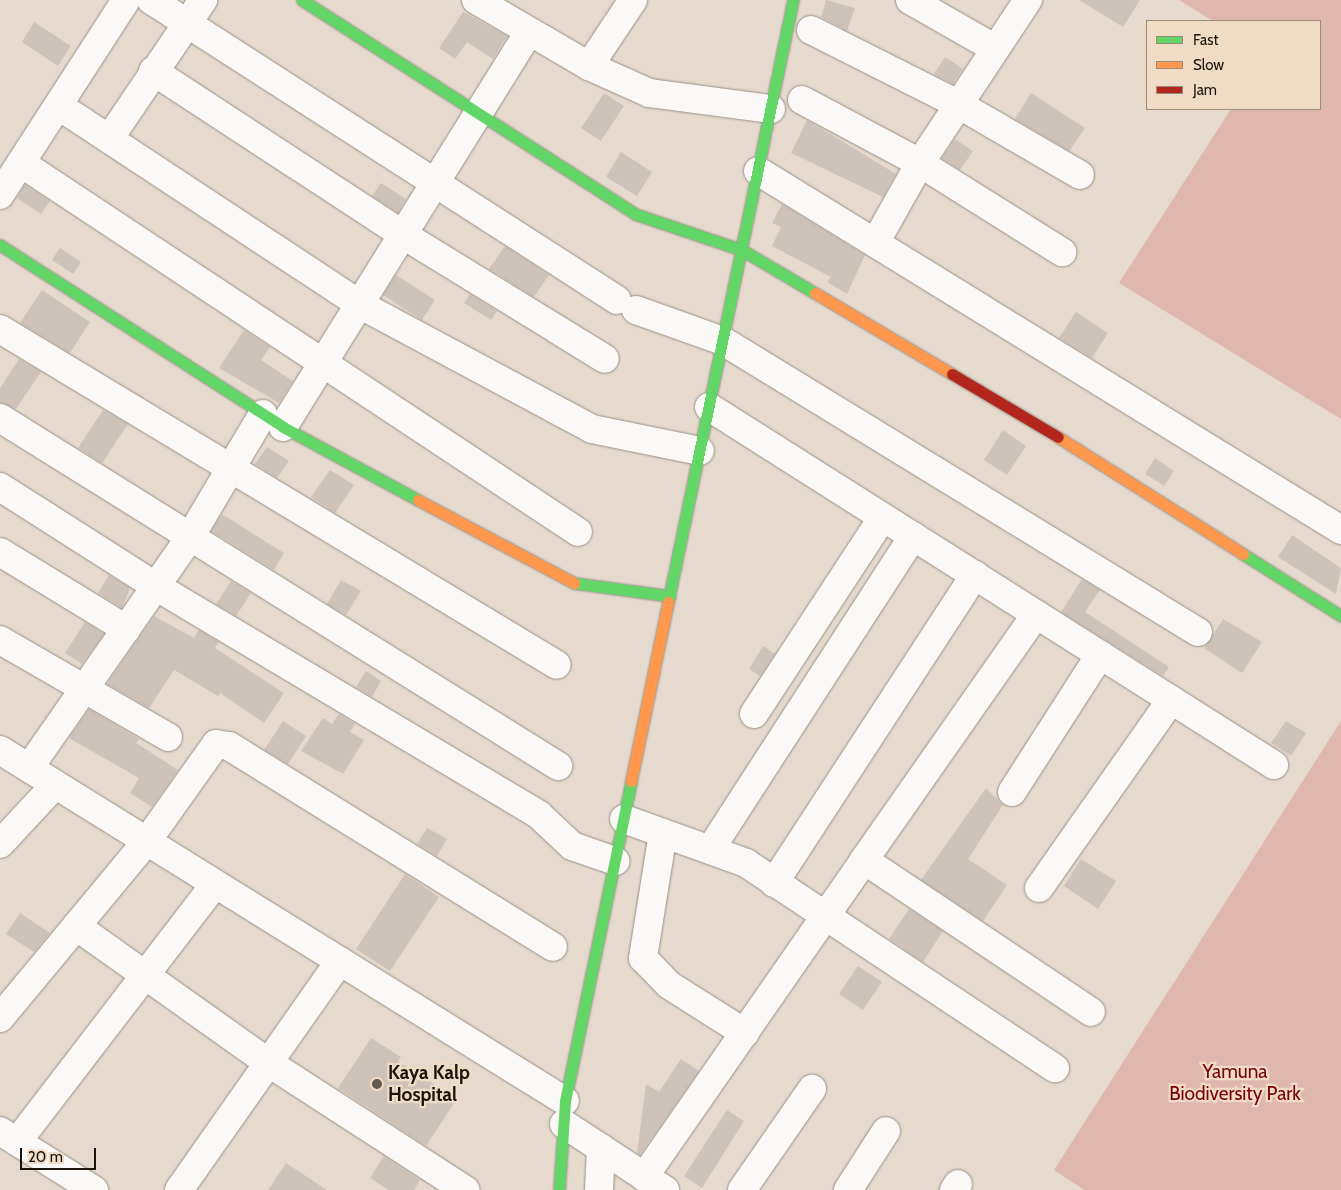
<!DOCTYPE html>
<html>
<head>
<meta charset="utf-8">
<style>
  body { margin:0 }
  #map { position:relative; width:1341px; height:1190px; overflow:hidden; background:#e6dace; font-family:Cabin,sans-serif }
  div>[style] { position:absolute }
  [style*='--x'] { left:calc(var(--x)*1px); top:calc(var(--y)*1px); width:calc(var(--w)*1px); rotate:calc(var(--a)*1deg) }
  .green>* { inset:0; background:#e0b7ae }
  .building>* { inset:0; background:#cec3bb }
  .roads { filter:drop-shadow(0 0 1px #999086) drop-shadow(0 0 1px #999086) }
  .street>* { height:28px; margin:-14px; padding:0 14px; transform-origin:14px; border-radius:14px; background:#fbf9f8 }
  .fast>* { height:11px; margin:-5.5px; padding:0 5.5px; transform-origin:5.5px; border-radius:5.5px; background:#63d668 }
  .slow>* { height:11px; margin:-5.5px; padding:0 5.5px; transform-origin:5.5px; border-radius:5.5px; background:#ff974d }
  .jam>* { height:11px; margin:-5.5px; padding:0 5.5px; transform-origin:5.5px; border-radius:5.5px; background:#b3261e }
  .dots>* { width:14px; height:14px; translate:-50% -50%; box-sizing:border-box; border:2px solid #f0dbc4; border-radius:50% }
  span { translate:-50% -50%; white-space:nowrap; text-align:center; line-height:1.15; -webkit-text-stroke:4.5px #f0dbc4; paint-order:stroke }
  .park-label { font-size:19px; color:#79000b }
  .poi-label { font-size:19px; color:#1b140c; font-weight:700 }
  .left { translate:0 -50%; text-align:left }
  .legend { position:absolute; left:1146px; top:20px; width:175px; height:90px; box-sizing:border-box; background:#f0dbc4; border:1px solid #9b8b7a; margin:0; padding:6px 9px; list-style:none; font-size:15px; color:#1b140c }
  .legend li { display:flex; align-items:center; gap:10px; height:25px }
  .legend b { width:25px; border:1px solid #9b8b7a }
  .scale { position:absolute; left:20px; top:1148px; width:76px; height:22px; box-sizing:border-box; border:2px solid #1b140c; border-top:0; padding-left:6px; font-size:15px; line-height:18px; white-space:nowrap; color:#1b140c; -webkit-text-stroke:4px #f0dbc4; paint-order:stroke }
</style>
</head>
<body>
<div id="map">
  <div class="green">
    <div style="clip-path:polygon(1179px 0,1341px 0,1341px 419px,1119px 283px,1231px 109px,1320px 109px,1320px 21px,1213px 21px)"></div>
    <div style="clip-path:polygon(1341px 721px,1341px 1190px,1084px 1190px,1054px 1170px)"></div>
  </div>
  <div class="building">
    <div style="clip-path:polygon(826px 0,855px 8px,847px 31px,821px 17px)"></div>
    <div style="clip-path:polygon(1079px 0,1140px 0,1123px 27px)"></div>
    <div style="clip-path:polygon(463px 12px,507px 36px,493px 59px,467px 42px,455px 59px,439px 48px)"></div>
    <div style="clip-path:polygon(34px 22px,71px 46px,58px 66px,22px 42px)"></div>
    <div style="clip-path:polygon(945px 57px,963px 69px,953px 84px,934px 74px)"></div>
    <div style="clip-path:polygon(604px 93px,624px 106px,601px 141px,581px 128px)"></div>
    <div style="clip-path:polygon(1031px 93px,1085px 128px,1069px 151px,1015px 119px)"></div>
    <div style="clip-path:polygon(807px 120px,896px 174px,883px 197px,791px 153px)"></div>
    <div style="clip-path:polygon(955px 139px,973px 151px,960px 170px,942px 158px)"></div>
    <div style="clip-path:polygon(621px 152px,652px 172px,637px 196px,606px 177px)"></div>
    <div style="clip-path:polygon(381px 183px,406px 199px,398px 213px,372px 196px)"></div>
    <div style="clip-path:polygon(25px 185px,50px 201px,41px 214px,17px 198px)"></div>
    <div style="clip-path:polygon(782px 204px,865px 255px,847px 294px,827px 282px,831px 277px,772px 246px,781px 227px,772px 223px)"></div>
    <div style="clip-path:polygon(505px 246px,549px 275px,534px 297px,489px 269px)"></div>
    <div style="clip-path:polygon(60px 248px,81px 262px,73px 274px,52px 260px)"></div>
    <div style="clip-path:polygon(396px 275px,435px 300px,422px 320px,383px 295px)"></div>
    <div style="clip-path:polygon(42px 290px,90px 322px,70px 353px,20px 323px)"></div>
    <div style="clip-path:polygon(470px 294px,497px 311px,491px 320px,464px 303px)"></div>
    <div style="clip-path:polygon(1076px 312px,1108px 333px,1092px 358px,1059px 338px)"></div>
    <div style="clip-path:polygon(244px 330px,270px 347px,261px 360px,293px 381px,279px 403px,219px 368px)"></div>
    <div style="clip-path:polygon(19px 359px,41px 372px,16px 409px,0 402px,0 388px)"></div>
    <div style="clip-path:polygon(103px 410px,128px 424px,102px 463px,78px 448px)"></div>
    <div style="clip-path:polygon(1003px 430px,1026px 446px,1007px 475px,984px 460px)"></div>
    <div style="clip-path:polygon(267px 447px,289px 461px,277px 478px,255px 464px)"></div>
    <div style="clip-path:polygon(1155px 458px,1174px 471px,1164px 486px,1145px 474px)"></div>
    <div style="clip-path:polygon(330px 470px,354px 485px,335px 513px,311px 497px)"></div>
    <div style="clip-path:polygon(222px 514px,284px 553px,274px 570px,211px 531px)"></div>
    <div style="clip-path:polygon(1292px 535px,1341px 568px,1336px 594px,1278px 557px)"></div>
    <div style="clip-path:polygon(109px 575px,130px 588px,122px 608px,98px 593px)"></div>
    <div style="clip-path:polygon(1082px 579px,1100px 590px,1085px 612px,1169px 667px,1163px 676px,1061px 612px)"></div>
    <div style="clip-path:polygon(341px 580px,361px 591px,346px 615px,327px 604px)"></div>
    <div style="clip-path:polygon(231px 581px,251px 593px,236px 616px,216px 604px)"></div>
    <div style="clip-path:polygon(154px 616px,194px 638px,199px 630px,219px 642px,215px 648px,284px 693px,264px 723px,220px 693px,218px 696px,174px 670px,149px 708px,107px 684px)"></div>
    <div style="clip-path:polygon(1223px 619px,1262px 642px,1242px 673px,1204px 648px)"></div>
    <div style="clip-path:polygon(85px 622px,104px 634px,82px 664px,65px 653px)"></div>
    <div style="clip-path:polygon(763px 646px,775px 654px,760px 676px,749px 669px)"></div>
    <div style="clip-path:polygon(366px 671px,381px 681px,372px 697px,356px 687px)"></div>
    <div style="clip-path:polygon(89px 709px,139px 739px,136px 743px,178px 770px,152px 807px,130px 793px,139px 778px,69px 738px)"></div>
    <div style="clip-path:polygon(339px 714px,355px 724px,350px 732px,364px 740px,343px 774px,301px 751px,323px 718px,332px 724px)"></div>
    <div style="clip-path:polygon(283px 721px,306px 736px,288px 764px,264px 750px)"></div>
    <div style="clip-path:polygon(1286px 721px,1306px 733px,1291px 756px,1271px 743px)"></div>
    <div style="clip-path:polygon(986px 788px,1003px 805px,968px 859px,1007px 885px,983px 921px,921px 880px)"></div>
    <div style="clip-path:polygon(427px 828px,447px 839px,437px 856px,417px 844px)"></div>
    <div style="clip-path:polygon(1081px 859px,1116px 881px,1098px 909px,1064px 886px)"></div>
    <div style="clip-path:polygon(405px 874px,439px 897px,390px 971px,356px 949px)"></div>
    <div style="clip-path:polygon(909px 909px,943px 931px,923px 962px,889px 939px)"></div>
    <div style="clip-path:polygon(20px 913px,50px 933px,34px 952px,6px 934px)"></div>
    <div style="clip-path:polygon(858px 966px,882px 982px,863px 1010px,839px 994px)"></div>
    <div style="clip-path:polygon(371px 1038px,401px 1057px,398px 1061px,457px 1099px,426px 1146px,338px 1088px)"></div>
    <div style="clip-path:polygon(681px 1059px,699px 1071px,640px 1155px,637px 1153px,646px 1084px,659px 1092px)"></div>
    <div style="clip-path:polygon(727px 1110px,744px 1121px,702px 1188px,684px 1176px)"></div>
    <div style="clip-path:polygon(384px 1156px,420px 1180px,414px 1190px,388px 1190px,370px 1178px)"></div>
    <div style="clip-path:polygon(286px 1163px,327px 1190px,268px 1190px)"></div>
  </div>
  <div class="roads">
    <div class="street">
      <div style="--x:151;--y:0;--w:554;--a:32.77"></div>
      <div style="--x:476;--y:0;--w:131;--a:30.3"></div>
      <div style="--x:589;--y:66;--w:66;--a:24.2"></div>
      <div style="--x:649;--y:93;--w:123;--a:7.5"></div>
      <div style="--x:910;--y:0;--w:97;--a:29.7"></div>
      <div style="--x:811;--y:30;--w:165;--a:26.7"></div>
      <div style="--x:958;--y:104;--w:141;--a:30.2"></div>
      <div style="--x:589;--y:66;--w:79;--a:-56.3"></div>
      <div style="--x:153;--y:71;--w:298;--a:33.2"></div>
      <div style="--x:402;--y:234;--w:238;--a:31.6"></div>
      <div style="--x:802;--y:100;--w:134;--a:28.1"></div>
      <div style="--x:920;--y:163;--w:168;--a:32.1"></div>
      <div style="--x:59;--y:106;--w:359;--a:33.4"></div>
      <div style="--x:359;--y:304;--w:264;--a:28.2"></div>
      <div style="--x:592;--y:429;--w:110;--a:11.5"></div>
      <div style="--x:109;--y:139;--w:168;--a:-55.9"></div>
      <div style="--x:21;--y:163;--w:668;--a:33.52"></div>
      <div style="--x:758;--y:171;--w:685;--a:31.62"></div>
      <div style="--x:0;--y:195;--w:232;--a:-57.1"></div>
      <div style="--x:875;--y:243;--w:92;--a:-60.6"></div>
      <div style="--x:920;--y:163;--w:196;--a:-56.5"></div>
      <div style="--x:636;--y:310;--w:92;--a:19.6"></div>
      <div style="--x:723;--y:341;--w:557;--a:31.49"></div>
      <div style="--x:0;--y:329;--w:650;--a:31.1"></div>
      <div style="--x:709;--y:407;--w:669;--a:32.36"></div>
      <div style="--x:0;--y:418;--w:658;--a:31.95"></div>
      <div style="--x:283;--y:427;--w:464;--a:-58.1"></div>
      <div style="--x:0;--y:487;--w:186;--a:32.5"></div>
      <div style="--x:157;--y:587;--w:445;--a:30.8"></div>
      <div style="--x:539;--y:815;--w:45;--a:43.2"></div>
      <div style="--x:572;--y:846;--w:46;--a:19.2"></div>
      <div style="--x:0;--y:552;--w:148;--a:31.4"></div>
      <div style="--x:0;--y:640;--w:194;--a:30"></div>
      <div style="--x:754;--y:714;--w:235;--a:-56.8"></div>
      <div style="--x:0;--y:750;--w:665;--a:31.85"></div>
      <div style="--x:29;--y:768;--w:282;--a:-55.1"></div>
      <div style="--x:190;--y:537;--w:143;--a:-59.3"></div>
      <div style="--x:1012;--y:792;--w:163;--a:-57.3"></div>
      <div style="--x:624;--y:819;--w:130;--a:19.8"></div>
      <div style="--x:746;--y:863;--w:371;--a:33.6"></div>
      <div style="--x:663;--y:833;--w:127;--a:99.1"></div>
      <div style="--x:643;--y:958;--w:37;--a:46"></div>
      <div style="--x:669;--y:985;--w:90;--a:32.3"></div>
      <div style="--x:0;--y:844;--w:81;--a:-47"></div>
      <div style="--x:710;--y:850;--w:374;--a:-57.1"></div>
      <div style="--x:864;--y:860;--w:300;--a:-55"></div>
      <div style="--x:774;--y:883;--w:368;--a:-56.9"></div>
      <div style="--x:1039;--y:888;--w:230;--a:-54.9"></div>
      <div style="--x:76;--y:926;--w:237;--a:35.4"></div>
      <div style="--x:269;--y:1063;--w:234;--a:32.9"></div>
      <div style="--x:0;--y:1018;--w:230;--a:-50.3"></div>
      <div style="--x:147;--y:841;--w:119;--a:-54.6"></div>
      <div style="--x:216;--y:744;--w:13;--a:9"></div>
      <div style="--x:229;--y:746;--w:381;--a:31.8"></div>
      <div style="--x:564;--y:1124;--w:121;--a:33.2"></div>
      <div style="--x:0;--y:1131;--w:111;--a:32.1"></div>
      <div style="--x:17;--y:1142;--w:325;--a:-52.5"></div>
      <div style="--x:644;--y:1177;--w:386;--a:-55.2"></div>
      <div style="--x:864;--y:860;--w:273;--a:33.8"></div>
      <div style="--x:179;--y:1190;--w:280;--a:-54.9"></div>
      <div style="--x:599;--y:1190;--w:42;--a:-87.3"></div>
      <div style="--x:742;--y:1190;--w:123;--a:-55.3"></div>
      <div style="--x:848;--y:1190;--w:70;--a:-57.2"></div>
      <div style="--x:954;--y:1190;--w:7;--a:-56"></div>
    </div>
    <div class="fast">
      <div style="--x:302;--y:0;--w:396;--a:32.7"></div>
      <div style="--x:635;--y:214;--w:113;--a:18.6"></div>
      <div style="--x:742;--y:250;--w:85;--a:30.5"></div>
      <div style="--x:0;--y:245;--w:336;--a:32.7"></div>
      <div style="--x:283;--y:427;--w:153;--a:28.4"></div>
      <div style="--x:1243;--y:554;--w:116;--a:32.3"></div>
      <div style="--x:574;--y:583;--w:97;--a:7.7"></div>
      <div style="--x:668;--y:602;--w:615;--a:-78.27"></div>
      <div style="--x:559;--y:1190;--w:89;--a:-86.1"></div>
      <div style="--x:565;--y:1101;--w:327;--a:-78.3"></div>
    </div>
    <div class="slow">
      <div style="--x:815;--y:293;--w:159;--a:30.6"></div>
      <div style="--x:1058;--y:437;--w:219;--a:32.3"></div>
      <div style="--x:418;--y:500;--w:177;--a:28"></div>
      <div style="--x:631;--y:781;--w:183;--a:-78.3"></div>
    </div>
    <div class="jam">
      <div style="--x:952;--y:374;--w:123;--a:30.7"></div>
    </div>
  </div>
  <div class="dots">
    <div style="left:377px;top:1084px;background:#625950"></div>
  </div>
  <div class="park-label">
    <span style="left:1235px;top:1083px">Yamuna<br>Biodiversity Park</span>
  </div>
  <div class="poi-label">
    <span class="left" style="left:388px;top:1084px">Kaya Kalp<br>Hospital</span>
  </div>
  <ul class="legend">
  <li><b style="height:6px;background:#63d668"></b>Fast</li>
  <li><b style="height:6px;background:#ff974d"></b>Slow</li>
  <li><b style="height:6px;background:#b3261e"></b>Jam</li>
  </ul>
  <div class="scale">20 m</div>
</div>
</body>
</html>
